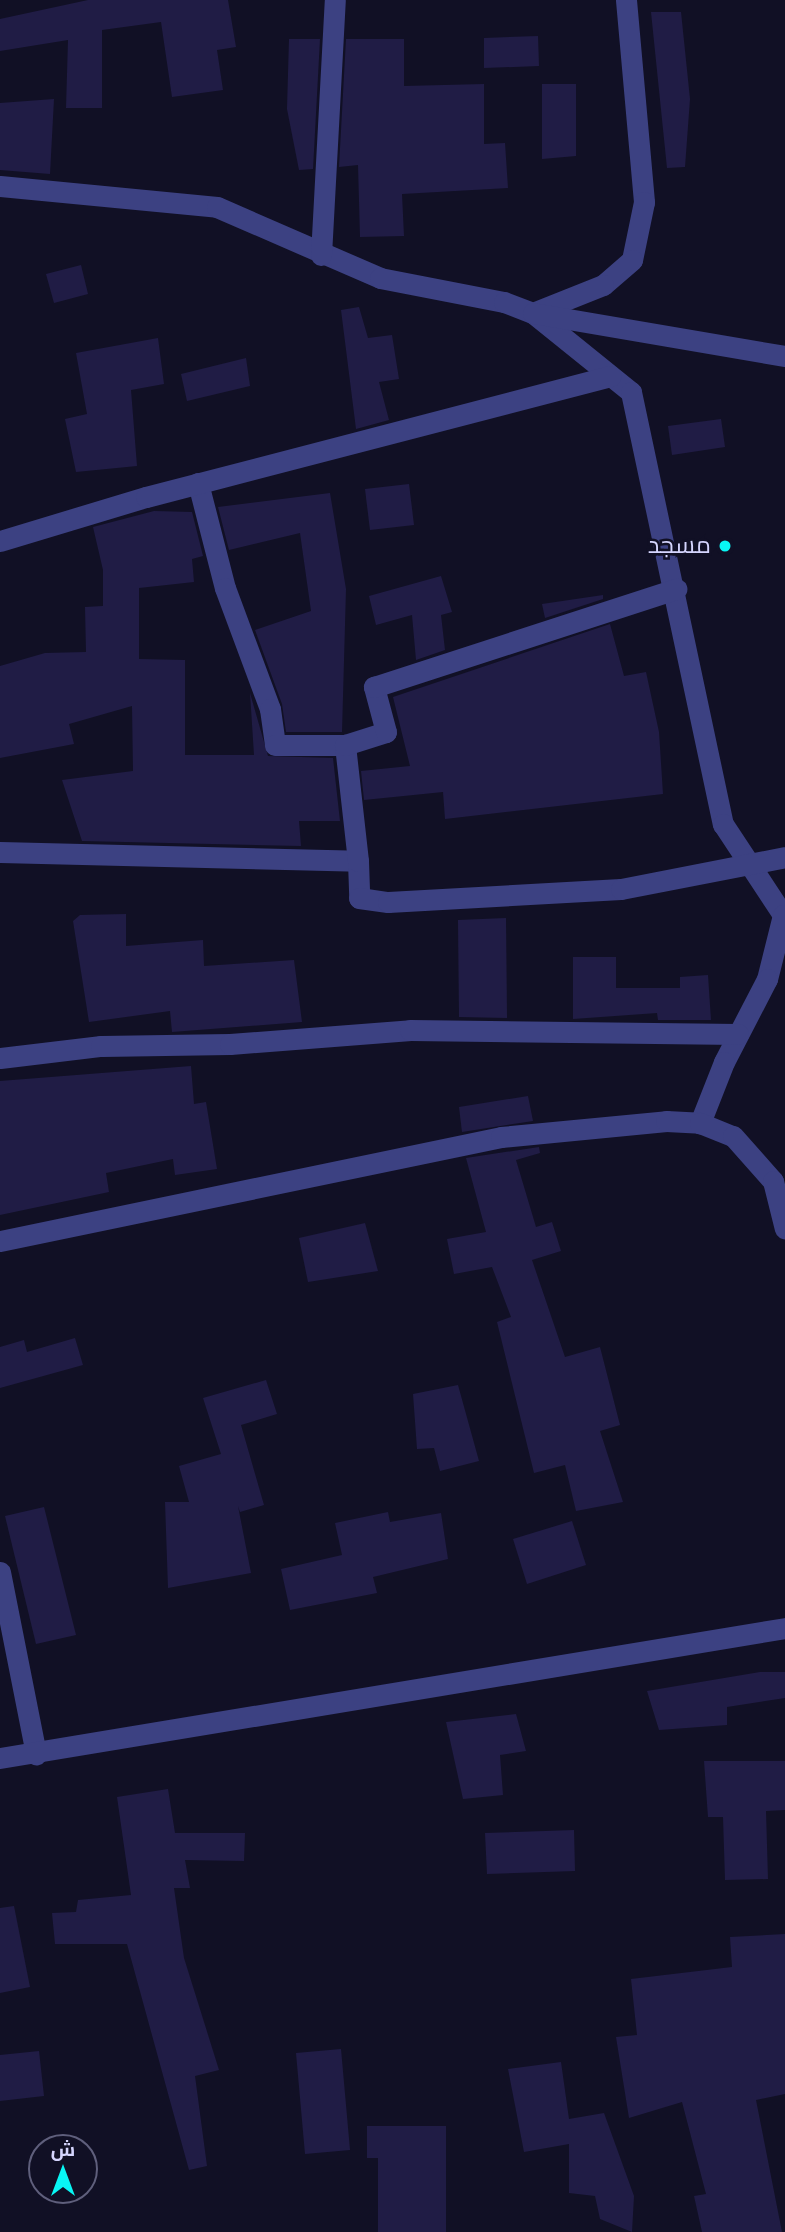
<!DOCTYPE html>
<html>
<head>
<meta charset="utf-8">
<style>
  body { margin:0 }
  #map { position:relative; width:785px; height:2232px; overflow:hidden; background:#111025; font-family:Roboto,Cairo,sans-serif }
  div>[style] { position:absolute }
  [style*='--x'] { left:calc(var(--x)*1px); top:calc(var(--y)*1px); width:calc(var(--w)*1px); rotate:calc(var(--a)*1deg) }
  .building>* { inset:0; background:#201c45 }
  .street>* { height:21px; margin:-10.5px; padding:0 10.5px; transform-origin:10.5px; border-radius:10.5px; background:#3c4182 }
  .dots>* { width:19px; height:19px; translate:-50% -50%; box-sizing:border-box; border:4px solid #111025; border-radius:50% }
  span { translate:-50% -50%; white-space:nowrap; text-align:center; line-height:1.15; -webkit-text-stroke:5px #111025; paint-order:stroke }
  .poi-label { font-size:24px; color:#d5d5fe }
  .right { translate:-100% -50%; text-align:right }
  .north { position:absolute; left:28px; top:2134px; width:70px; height:70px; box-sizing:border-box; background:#111025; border:2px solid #5f5f7c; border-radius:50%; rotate:0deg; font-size:19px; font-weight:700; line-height:28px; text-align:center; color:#d5d5fe }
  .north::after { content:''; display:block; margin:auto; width:24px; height:32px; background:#08f6f4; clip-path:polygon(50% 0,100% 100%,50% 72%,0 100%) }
</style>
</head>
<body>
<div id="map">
  <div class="building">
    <div style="clip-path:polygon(88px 0,228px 0,236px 47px,217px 50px,223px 90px,172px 97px,161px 22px,102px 30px,102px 108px,66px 108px,68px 40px,0 51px,0 19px)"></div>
    <div style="clip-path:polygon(651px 12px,681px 12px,690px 99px,685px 167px,667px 168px)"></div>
    <div style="clip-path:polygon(538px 36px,539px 66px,484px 68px,484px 38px)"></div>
    <div style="clip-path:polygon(289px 39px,320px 39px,313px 169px,299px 170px,287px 109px)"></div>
    <div style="clip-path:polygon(346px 39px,404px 39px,404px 86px,484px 84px,484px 144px,505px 143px,508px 188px,402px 194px,404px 236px,360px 237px,358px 165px,339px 167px)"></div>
    <div style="clip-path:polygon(542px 84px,576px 84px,576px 156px,542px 159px)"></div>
    <div style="clip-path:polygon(54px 99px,50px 174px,0 170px,0 103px)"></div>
    <div style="clip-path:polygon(81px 265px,88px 294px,54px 303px,46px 274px)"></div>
    <div style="clip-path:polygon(359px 307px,368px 338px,392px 335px,399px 379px,379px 382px,389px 420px,356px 429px,341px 310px)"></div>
    <div style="clip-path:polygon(158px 338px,164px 384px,131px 390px,137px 466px,76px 472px,65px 419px,87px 414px,76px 353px)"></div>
    <div style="clip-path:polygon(246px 358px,250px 386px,187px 401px,181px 374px)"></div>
    <div style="clip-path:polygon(721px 419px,725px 447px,672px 455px,668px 426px)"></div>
    <div style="clip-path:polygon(409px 484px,414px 525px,370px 530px,365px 489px)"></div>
    <div style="clip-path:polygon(330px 493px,346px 589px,342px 732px,286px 732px,282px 704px,255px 630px,311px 611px,300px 533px,229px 550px,218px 507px)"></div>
    <div style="clip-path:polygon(154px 511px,192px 512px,203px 556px,192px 559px,194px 582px,139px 588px,139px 659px,185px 660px,185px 755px,254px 755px,250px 693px,268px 756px,333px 758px,340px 821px,299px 821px,301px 846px,82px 841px,62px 780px,133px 771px,132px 706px,69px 724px,74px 744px,0 758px,0 666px,45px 653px,86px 652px,85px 607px,103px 606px,103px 570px,93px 527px)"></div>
    <div style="clip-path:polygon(441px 576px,452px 612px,441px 615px,445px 650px,416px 660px,412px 615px,376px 625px,369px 596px)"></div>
    <div style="clip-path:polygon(603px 595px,603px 599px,545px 618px,542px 604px)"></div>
    <div style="clip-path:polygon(610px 624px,624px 676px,646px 672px,659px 732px,663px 794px,445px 819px,443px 792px,364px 800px,361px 771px,410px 766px,393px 697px)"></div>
    <div style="clip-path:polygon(126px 914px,126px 946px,203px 940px,204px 966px,294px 960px,302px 1022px,172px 1032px,170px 1011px,89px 1022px,73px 921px,80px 915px)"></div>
    <div style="clip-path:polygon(506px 918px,507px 1018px,459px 1017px,458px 920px)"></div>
    <div style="clip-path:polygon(573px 957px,616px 957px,616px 988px,680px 988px,680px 977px,708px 975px,711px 1020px,658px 1020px,657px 1013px,573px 1019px)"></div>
    <div style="clip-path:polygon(191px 1066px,194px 1104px,206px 1102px,217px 1169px,175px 1175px,173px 1159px,106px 1173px,109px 1192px,0 1215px,0 1081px)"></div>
    <div style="clip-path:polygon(528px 1096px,533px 1121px,462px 1132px,459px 1107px)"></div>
    <div style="clip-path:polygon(539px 1147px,540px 1153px,516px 1160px,536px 1227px,552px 1222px,561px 1251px,532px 1260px,565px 1357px,600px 1347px,620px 1425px,600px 1431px,623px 1502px,576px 1511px,565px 1465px,534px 1473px,497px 1322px,511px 1317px,492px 1267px,454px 1274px,447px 1239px,486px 1232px,466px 1158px)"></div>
    <div style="clip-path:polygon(365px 1223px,378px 1271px,308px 1282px,299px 1238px)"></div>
    <div style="clip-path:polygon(75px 1338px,83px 1365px,0 1388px,0 1347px,24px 1340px,27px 1352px)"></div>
    <div style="clip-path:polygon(266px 1380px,277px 1414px,241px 1425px,264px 1505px,240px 1512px,238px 1506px,251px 1573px,168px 1588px,165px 1502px,189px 1502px,179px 1466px,221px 1454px,203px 1398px)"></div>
    <div style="clip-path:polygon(458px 1385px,479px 1461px,440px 1471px,434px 1448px,417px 1449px,413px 1394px)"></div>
    <div style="clip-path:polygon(44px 1507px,76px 1635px,36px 1644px,5px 1516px)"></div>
    <div style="clip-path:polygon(388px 1512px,390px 1522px,441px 1513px,448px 1559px,373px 1577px,377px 1593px,290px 1610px,281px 1569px,342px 1555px,335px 1523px)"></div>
    <div style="clip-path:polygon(572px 1521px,586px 1565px,527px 1584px,513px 1539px)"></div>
    <div style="clip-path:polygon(760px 1672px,785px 1672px,785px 1698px,727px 1707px,727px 1725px,659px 1730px,647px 1691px)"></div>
    <div style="clip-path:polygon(516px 1714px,526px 1751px,500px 1755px,503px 1795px,463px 1799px,446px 1722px)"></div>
    <div style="clip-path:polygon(704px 1761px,785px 1761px,785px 1810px,766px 1811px,768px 1879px,725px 1880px,723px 1817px,708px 1817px)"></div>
    <div style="clip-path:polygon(168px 1789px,175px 1833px,245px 1833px,244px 1861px,185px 1860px,190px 1888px,174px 1888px,184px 1958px,219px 2070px,195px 2076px,207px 2166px,189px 2170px,127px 1944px,55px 1944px,52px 1913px,76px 1912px,78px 1900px,131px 1895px,117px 1797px)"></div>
    <div style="clip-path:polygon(574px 1830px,575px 1871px,487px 1874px,485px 1833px)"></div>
    <div style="clip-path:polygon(14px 1906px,30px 1987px,0 1993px,0 1908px)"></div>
    <div style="clip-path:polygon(785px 1934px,785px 2094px,756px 2100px,782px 2232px,702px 2232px,694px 2196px,706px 2194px,682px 2102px,629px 2118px,616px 2037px,637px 2035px,631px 1979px,732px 1967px,730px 1937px)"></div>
    <div style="clip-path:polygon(341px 2049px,350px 2150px,305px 2154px,296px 2053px)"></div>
    <div style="clip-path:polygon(39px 2051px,44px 2096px,0 2101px,0 2055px)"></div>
    <div style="clip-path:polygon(561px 2062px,569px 2119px,604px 2113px,634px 2196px,632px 2232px,600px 2219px,595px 2196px,569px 2193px,569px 2144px,524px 2152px,508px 2069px)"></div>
    <div style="clip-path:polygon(367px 2126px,446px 2126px,446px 2232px,378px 2232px,378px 2158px,367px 2158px)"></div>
  </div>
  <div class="street">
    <div style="--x:626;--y:0;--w:203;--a:84.9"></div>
    <div style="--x:644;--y:202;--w:59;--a:101.7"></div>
    <div style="--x:632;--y:260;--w:38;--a:139"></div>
    <div style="--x:603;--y:285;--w:75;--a:158.2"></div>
    <div style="--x:533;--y:313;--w:126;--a:38.9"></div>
    <div style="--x:631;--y:392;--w:442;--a:78"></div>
    <div style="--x:723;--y:824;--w:109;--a:56.6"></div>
    <div style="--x:783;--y:915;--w:66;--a:104"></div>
    <div style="--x:767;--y:979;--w:93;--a:117.4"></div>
    <div style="--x:724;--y:1062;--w:66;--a:111.5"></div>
    <div style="--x:0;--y:186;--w:218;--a:5.5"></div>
    <div style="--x:217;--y:207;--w:178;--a:23.5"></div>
    <div style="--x:380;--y:278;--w:126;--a:11"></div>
    <div style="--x:504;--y:302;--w:31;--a:21"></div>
    <div style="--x:533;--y:313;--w:256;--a:9.7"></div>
    <div style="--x:321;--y:255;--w:255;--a:-86.9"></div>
    <div style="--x:198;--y:483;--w:108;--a:75.6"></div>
    <div style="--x:225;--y:588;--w:129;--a:69.6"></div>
    <div style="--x:270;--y:709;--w:36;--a:82"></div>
    <div style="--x:275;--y:745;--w:70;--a:0"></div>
    <div style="--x:0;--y:541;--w:152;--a:-16.8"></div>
    <div style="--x:146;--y:497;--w:480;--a:-14.6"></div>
    <div style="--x:0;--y:852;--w:358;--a:1.4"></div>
    <div style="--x:358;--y:861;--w:37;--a:88"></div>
    <div style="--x:359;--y:898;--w:29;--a:8"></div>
    <div style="--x:388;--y:902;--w:233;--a:-3.2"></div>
    <div style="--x:621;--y:889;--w:167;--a:-11"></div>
    <div style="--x:358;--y:861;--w:117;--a:-96.4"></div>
    <div style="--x:345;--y:745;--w:43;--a:-17.6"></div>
    <div style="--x:386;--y:732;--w:47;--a:-104.9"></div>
    <div style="--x:374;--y:687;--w:318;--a:-18"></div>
    <div style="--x:0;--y:1058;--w:102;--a:-6.8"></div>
    <div style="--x:101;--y:1046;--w:129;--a:-0.9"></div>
    <div style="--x:230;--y:1044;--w:181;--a:-4.4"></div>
    <div style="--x:410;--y:1030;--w:328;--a:0.7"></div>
    <div style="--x:0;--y:1241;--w:512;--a:-11.73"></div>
    <div style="--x:501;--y:1137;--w:166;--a:-5.5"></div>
    <div style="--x:666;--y:1121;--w:34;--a:3"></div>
    <div style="--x:700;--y:1123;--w:35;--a:22"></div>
    <div style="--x:733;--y:1136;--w:60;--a:48.4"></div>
    <div style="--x:773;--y:1181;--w:49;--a:76"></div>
    <div style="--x:0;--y:1572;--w:186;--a:78.8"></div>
    <div style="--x:0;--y:1758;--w:796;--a:-9.4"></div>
  </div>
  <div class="dots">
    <div style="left:725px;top:546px;background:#08f6f4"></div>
  </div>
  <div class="poi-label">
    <span class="right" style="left:711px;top:546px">مسجد</span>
  </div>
  <div class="north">ش</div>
</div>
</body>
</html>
